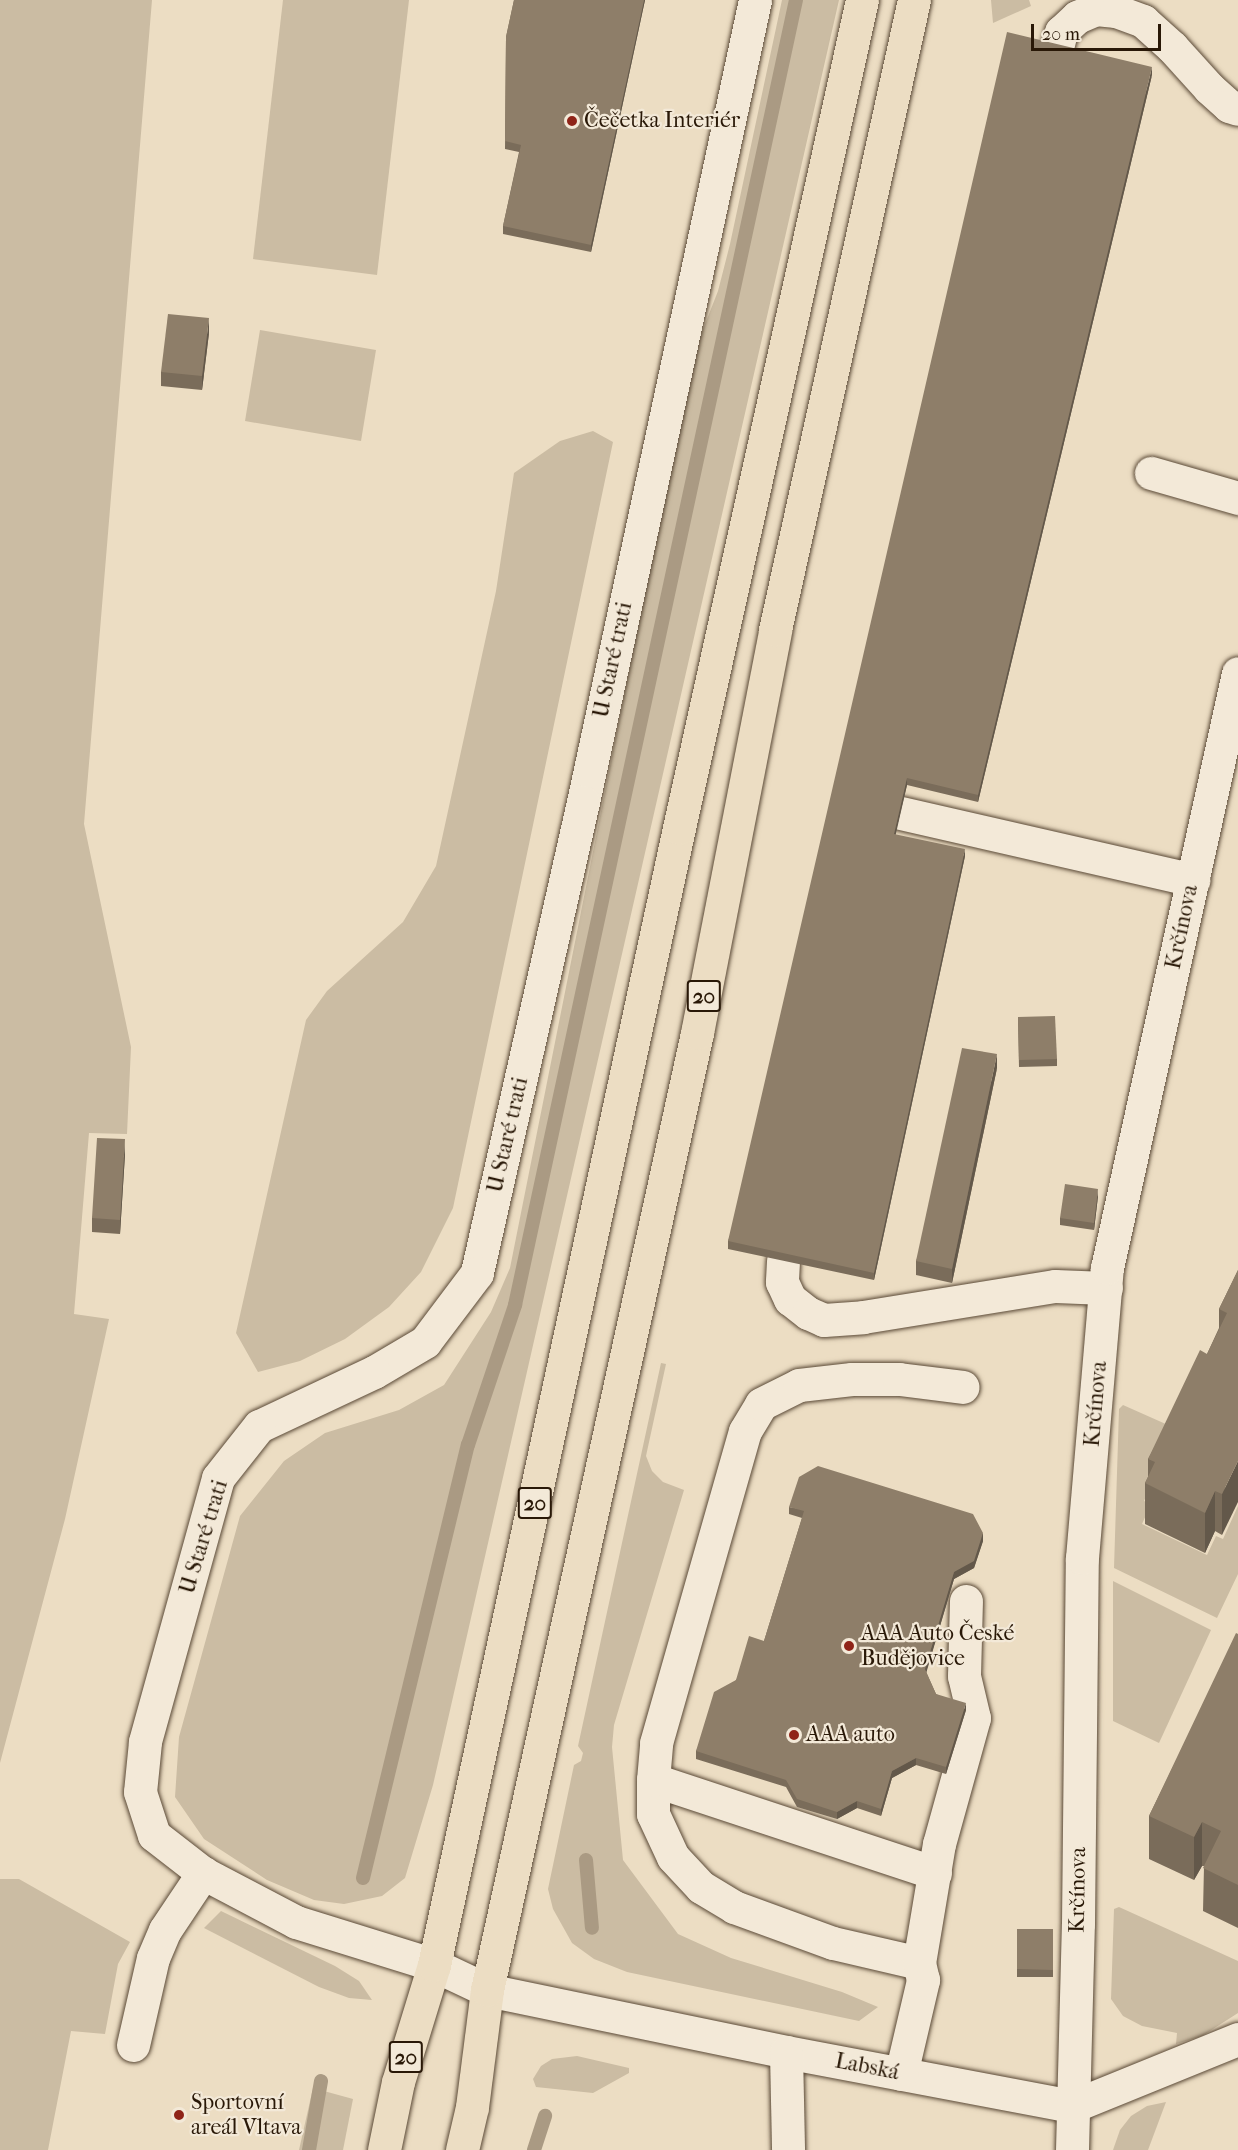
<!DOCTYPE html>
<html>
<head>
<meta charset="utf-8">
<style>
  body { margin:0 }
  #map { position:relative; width:1238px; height:2150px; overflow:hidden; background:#ecddc3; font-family:"IM FELL French Canon",serif }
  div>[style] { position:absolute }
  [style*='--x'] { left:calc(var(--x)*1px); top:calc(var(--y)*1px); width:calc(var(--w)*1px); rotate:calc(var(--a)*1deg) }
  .green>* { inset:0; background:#cbbca3 }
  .stream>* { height:14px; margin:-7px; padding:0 7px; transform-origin:7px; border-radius:7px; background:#aa9a83 }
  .roads { filter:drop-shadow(0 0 2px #5a4936) drop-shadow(0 0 2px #5a4936) }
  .minor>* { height:33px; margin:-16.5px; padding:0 16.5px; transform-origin:16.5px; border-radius:16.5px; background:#f3e9d8 }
  .major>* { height:33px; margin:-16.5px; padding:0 16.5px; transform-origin:16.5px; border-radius:16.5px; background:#ecddc3 }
  .wall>* { inset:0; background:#7a6c5a }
  .shaded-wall>* { inset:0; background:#63584a }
  .building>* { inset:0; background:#8e7e69 }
  .dots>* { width:16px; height:16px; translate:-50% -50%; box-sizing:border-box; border:3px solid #f3e9d8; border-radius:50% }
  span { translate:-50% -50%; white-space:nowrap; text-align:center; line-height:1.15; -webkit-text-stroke:4.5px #f3e9d8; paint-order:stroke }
  .shield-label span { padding:2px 4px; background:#f3e9d8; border:2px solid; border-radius:4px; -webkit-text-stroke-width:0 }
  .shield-label { font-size:21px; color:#291807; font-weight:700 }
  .poi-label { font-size:22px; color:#291807 }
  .left { translate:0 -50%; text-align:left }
  .street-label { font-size:22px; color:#291807 }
  .scale { position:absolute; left:1031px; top:24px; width:130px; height:27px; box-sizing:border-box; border:3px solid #291807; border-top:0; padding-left:8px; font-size:18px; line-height:21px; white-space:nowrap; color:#291807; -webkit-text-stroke:4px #f3e9d8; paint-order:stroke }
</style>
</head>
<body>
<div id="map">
  <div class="green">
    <div style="clip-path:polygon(0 0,152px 0,84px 824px,131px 1047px,127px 1134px,89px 1133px,74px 1314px,109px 1319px,65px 1519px,0 1763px)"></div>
    <div style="clip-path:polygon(283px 0,409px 0,377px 275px,253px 259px)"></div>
    <div style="clip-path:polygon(782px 0,839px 0,433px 1785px,405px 1878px,382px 1896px,344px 1904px,314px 1900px,267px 1880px,204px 1839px,175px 1797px,179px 1737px,240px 1516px,284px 1461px,325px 1433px,399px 1410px,444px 1385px,491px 1312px,510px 1268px,691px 360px,718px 291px,730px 244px)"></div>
    <div style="clip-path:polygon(991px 0,1029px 0,1031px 6px,993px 23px)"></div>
    <div style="clip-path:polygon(260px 330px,376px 350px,361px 441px,245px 421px)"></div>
    <div style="clip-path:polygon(593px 431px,613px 442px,453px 1208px,421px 1272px,389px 1307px,345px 1339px,300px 1361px,258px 1372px,236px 1333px,306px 1020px,327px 991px,403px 922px,436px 866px,496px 591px,514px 473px,560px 441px)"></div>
    <div style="clip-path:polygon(661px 1363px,666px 1364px,646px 1456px,652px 1471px,663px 1482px,684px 1490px,614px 1725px,612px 1747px,623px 1860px,678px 1934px,731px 1958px,842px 1992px,878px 2007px,859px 2021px,627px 1972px,594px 1959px,572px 1943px,553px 1909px,548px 1889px,574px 1765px,581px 1761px,583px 1753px,578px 1746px)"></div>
    <div style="clip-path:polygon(1123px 1405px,1177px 1429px,1144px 1501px,1151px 1504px,1142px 1524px,1207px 1555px,1216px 1536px,1223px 1539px,1238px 1506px,1238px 1574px,1217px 1618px,1114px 1568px,1119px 1409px)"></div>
    <div style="clip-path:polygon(1113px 1581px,1211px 1630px,1159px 1743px,1113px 1721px)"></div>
    <div style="clip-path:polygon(0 1879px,19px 1879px,130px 1942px,118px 1964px,105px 2034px,71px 2031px,48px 2150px,0 2150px)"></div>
    <div style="clip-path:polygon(1119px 1907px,1238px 1961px,1238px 2013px,1202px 2036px,1176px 2044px,1177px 2033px,1142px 2026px,1123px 2016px,1111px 1999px,1114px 1909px)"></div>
    <div style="clip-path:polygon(221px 1911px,335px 1966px,359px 1981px,372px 2000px,349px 1998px,319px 1987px,204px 1928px)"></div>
    <div style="clip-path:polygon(577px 2056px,629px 2068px,629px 2073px,593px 2093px,536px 2087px,533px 2079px,541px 2066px,552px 2059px)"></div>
    <div style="clip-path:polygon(313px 2088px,353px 2099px,343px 2150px,299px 2150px)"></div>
    <div style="clip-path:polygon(1166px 2102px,1148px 2150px,1113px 2150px,1120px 2130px,1131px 2116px,1147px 2106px)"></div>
  </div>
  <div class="stream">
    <div style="--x:586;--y:1860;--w:68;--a:85"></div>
    <div style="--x:363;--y:1878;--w:446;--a:-76.4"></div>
    <div style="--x:468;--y:1445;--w:148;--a:-71.4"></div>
    <div style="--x:515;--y:1305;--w:1335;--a:-77.85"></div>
    <div style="--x:309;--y:2150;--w:70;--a:-80.1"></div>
    <div style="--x:534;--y:2150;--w:36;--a:-72"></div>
  </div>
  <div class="roads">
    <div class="minor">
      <div style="--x:755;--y:0;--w:820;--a:102.1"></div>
      <div style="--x:583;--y:802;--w:483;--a:102.7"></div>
      <div style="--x:477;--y:1273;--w:86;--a:127"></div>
      <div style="--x:425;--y:1342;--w:59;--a:149.5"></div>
      <div style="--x:374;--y:1372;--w:127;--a:154.8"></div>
      <div style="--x:259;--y:1426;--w:66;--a:128.3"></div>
      <div style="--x:218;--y:1478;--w:274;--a:105.5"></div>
      <div style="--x:145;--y:1742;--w:50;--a:95.7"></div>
      <div style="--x:140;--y:1792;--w:45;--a:72"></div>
      <div style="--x:154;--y:1835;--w:62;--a:37.8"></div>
      <div style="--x:203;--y:1873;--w:105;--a:27.8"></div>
      <div style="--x:296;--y:1922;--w:145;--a:17.3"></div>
      <div style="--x:434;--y:1965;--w:59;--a:25.3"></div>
      <div style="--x:487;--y:1990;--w:305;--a:11.7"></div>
      <div style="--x:786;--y:2052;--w:292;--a:10.7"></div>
      <div style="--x:1073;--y:2106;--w:178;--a:-22.1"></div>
      <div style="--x:1056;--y:52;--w:21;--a:-76"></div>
      <div style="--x:1061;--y:32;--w:22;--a:-43"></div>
      <div style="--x:1077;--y:17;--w:21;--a:-23"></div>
      <div style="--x:1096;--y:9;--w:20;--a:6"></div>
      <div style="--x:1116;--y:11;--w:29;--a:20"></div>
      <div style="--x:1143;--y:21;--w:39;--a:42"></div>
      <div style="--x:1172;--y:47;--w:55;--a:47.9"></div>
      <div style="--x:1209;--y:88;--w:27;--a:42"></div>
      <div style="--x:1229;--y:106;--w:9;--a:18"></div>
      <div style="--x:1151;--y:473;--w:91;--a:16"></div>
      <div style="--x:901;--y:813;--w:300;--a:12.9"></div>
      <div style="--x:783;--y:1261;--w:21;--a:93"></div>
      <div style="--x:782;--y:1282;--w:19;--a:65"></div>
      <div style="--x:790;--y:1299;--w:23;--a:38"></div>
      <div style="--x:808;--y:1313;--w:17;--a:24"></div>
      <div style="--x:824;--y:1320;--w:39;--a:-4"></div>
      <div style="--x:863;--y:1317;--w:194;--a:-9.2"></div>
      <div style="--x:1055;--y:1286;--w:51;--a:2.2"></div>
      <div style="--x:653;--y:1780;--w:34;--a:90"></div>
      <div style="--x:653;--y:1814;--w:47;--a:65.1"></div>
      <div style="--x:673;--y:1857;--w:41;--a:47"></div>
      <div style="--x:701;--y:1887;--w:39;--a:31"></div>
      <div style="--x:734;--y:1907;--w:105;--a:20"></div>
      <div style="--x:833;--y:1943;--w:88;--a:13.1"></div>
      <div style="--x:935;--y:1873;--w:297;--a:-161.7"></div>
      <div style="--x:653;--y:1780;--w:37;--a:-85"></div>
      <div style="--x:656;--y:1743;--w:324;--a:-74.1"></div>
      <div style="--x:745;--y:1431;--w:31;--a:-59"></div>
      <div style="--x:761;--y:1404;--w:42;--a:-26.6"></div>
      <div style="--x:799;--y:1385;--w:53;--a:-6.5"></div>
      <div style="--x:852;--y:1379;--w:47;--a:0"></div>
      <div style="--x:899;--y:1379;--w:64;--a:7.1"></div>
      <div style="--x:133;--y:2045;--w:89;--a:-77.1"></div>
      <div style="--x:153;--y:1958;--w:30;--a:-67"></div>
      <div style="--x:165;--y:1930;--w:69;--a:-56.3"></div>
      <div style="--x:786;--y:2052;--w:98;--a:88.8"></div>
      <div style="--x:901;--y:2074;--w:97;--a:-76.8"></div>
      <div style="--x:923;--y:1980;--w:17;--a:-103"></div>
      <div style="--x:919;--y:1963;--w:121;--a:-80.5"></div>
      <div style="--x:939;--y:1844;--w:131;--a:-74.5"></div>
      <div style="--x:974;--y:1718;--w:43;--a:-103.4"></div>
      <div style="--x:964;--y:1676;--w:75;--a:-88.5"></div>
      <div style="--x:1072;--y:2150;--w:226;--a:-88.5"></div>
      <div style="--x:1078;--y:1924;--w:366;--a:-89.4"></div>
      <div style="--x:1082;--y:1558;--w:291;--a:-85.1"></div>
      <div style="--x:1107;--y:1268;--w:609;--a:-77.58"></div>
    </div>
    <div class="major">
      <div style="--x:384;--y:2150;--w:69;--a:-78.4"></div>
      <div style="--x:398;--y:2082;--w:122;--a:-72.9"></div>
      <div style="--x:434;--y:1965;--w:1163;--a:-77.84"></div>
      <div style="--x:679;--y:828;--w:848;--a:-77.54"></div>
      <div style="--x:462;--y:2150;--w:44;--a:-76.9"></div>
      <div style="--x:472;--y:2107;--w:118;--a:-82.7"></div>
      <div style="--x:487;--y:1990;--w:980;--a:-77.62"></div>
      <div style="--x:697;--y:1033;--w:410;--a:-79"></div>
      <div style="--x:775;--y:630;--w:645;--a:-77.56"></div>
    </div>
  </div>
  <div class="wall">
    <div style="clip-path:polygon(514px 0,645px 0,591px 252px,503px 234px,503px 226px,519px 152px,505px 149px,506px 37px)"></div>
    <div style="clip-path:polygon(1152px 75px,978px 802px,907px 785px,895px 835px,965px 856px,874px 1280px,728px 1249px,728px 1241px)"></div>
    <div style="clip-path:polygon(209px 333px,202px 390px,161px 386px,161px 372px)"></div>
    <div style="clip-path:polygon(1018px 1017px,1057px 1059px,1057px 1066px,1019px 1067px)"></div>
    <div style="clip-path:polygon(997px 1068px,952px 1283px,916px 1275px,916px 1261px)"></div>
    <div style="clip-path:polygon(125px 1154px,120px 1234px,92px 1232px,92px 1218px)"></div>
    <div style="clip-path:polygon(1098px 1196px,1094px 1230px,1060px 1225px,1060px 1218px)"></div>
    <div style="clip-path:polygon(1238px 1270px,1222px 1535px,1215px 1531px,1205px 1553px,1145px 1524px,1145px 1483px,1148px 1477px,1148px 1459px,1207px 1354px,1219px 1328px,1219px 1309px)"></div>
    <div style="clip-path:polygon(789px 1507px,983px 1541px,974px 1568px,954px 1579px,926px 1672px,936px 1694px,966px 1710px,946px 1774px,916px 1765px,892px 1778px,881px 1816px,857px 1808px,837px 1819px,797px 1807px,786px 1787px,696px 1759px,696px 1751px,736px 1680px,764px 1641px,802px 1518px,789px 1514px)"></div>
    <div style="clip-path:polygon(1238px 1634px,1238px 1928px,1203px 1911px,1204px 1866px,1202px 1866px,1194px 1880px,1149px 1859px,1149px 1816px)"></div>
    <div style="clip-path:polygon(1017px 1929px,1053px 1929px,1053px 1977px,1017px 1977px)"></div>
  </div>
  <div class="shaded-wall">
    <div style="clip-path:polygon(644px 0,645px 0,591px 252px,591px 245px)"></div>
    <div style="clip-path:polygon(1152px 67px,1152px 75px,978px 802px,978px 795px)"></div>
    <div style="clip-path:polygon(209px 318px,209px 333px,202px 390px,202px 376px)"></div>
    <div style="clip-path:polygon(907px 778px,907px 785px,894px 842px,894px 834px)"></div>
    <div style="clip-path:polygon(965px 849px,965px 856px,874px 1280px,874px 1273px)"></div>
    <div style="clip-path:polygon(997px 1054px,997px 1068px,952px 1283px,952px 1269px)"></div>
    <div style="clip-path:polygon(125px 1139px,125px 1154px,120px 1234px,120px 1220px)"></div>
    <div style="clip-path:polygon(1098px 1189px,1098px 1196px,1094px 1230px,1094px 1223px)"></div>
    <div style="clip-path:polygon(1238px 1461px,1238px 1502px,1222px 1535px,1222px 1494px)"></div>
    <div style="clip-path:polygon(1215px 1491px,1215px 1531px,1205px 1553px,1205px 1513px)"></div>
    <div style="clip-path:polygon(983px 1533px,983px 1541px,974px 1568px,954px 1579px,925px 1677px,925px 1669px,954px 1572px)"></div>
    <div style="clip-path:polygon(966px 1703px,966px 1710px,946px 1774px,946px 1767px)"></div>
    <div style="clip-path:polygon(916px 1758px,916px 1765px,892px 1778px,881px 1816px,881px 1809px,892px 1771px)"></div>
    <div style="clip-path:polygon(857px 1801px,857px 1808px,837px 1819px,837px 1812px)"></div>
    <div style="clip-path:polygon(1202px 1822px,1202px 1866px,1194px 1880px,1194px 1837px)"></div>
  </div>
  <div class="building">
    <div style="clip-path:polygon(514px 0,644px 0,591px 245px,503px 226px,521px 145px,505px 141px,506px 37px)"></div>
    <div style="clip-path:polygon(1007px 32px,1152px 67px,978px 795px,907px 778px,894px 834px,965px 849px,874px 1273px,728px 1241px)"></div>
    <div style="clip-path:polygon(168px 314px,209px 318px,202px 376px,161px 372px)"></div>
    <div style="clip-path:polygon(1055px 1016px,1057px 1059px,1019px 1060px,1018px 1017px)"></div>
    <div style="clip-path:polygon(962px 1048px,997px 1054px,952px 1269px,916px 1261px)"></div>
    <div style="clip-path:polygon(97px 1138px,125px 1139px,120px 1220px,92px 1218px)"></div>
    <div style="clip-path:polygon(1065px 1184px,1098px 1189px,1094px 1223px,1060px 1218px)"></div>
    <div style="clip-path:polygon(1238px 1270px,1238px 1461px,1222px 1494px,1215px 1491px,1205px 1513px,1145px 1483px,1155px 1462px,1148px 1459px,1200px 1350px,1207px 1354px,1227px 1313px,1219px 1309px)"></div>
    <div style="clip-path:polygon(818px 1466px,973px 1514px,983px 1533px,974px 1561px,954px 1572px,925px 1669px,936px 1694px,966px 1703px,946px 1767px,916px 1758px,892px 1771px,881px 1809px,857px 1801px,837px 1812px,797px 1799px,786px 1780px,696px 1751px,714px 1692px,736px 1680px,749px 1636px,764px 1641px,804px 1511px,789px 1507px,799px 1477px)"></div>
    <div style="clip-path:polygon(1236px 1633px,1238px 1634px,1238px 1885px,1203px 1868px,1221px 1831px,1202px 1822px,1194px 1837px,1149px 1816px)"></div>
    <div style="clip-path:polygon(1017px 1929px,1053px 1929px,1053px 1970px,1017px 1969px)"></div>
  </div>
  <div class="dots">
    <div style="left:572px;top:121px;background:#8f2418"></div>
    <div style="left:849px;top:1646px;background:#8f2418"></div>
    <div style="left:794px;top:1735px;background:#8f2418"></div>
    <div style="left:179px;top:2115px;background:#8f2418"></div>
  </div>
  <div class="shield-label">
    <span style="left:704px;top:996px">20</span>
    <span style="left:535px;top:1503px">20</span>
    <span style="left:406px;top:2057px">20</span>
  </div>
  <div class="poi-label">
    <span class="left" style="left:584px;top:121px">Čečetka Interiér</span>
    <span class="left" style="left:861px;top:1646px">AAA Auto České<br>Budějovice</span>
    <span class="left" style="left:806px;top:1735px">AAA auto</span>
    <span class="left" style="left:191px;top:2115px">Sportovní<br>areál Vltava</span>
  </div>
  <div class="street-label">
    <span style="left:613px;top:660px;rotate:-78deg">U Staré trati</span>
    <span style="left:1182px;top:927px;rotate:-78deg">Krčínova</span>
    <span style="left:508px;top:1135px;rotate:-77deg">U Staré trati</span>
    <span style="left:1096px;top:1404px;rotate:-85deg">Krčínova</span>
    <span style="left:204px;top:1537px;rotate:-73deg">U Staré trati</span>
    <span style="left:1078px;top:1890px;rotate:-89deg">Krčínova</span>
    <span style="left:867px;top:2067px;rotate:11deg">Labská</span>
  </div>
  <div class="scale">20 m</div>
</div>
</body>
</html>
